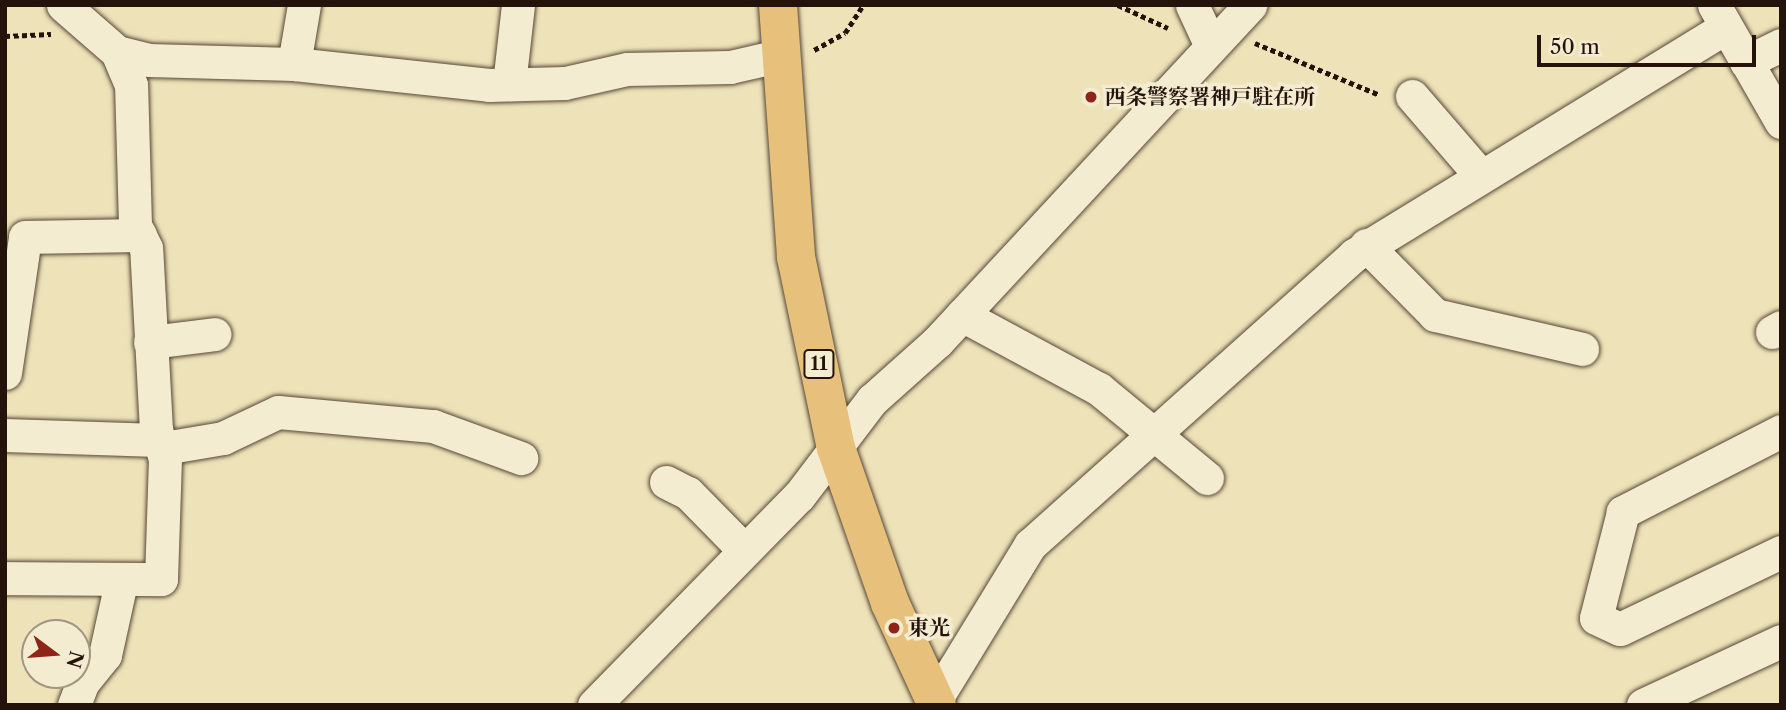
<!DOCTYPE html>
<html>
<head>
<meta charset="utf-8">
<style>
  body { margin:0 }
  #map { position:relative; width:1786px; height:710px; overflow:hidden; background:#eee2b8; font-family:"Libre Caslon Text","Noto Serif JP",serif }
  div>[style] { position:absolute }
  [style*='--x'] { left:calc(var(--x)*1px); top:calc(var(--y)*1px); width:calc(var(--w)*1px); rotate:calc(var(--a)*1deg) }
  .path>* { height:4.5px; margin-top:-2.25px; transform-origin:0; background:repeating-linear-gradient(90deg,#24130b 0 5px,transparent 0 8.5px) }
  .roads { filter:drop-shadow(0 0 2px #564736) drop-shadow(0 0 2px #564736) }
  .minor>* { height:33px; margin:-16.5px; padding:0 16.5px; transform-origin:16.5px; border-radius:16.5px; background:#f4ecd1 }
  .highway>* { height:38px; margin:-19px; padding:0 19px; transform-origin:19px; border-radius:19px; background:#e7c17c }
  .dots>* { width:19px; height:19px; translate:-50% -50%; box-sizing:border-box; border:4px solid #f4ecd1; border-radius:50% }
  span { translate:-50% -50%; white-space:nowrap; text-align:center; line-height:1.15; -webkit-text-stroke:7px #f4ecd1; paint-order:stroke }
  .shield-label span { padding:2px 5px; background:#f4ecd1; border:2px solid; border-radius:5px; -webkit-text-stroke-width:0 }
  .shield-label { font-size:19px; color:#24130b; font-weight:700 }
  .poi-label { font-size:21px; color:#24130b; font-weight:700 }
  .left { translate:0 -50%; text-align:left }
  .frame { position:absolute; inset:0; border:7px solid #24130b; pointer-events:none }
  .north { position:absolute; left:21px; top:619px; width:70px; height:70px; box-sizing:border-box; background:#f4ecd1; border:2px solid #a19582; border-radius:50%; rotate:106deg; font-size:19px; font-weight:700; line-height:28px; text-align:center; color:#24130b }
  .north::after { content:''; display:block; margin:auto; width:24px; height:32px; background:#8f2418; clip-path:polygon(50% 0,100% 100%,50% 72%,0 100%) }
  .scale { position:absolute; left:1537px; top:35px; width:219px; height:32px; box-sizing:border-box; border:4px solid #24130b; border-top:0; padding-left:9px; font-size:21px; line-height:24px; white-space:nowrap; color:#24130b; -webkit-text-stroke:5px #f4ecd1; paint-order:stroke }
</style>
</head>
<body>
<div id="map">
  <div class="path">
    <div style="--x:1118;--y:5;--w:55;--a:24.7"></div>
    <div style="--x:5;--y:36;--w:46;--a:-2.5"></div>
    <div style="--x:1255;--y:43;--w:135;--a:22.6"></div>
    <div style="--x:814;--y:50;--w:35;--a:-29"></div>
    <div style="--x:845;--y:33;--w:33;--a:-57"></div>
  </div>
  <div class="roads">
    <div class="minor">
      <div style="--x:63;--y:5;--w:72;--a:41"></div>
      <div style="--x:117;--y:52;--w:32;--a:14"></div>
      <div style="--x:148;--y:60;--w:146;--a:1.6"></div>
      <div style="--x:294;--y:64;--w:196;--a:6.1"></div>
      <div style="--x:489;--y:85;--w:76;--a:-1.5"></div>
      <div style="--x:565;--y:83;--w:64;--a:-12.7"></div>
      <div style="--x:627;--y:69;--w:103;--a:-1.1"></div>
      <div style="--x:730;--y:67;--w:49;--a:-12.9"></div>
      <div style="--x:1192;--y:5;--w:45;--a:65.1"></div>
      <div style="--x:1714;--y:5;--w:135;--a:60.2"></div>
      <div style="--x:1746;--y:62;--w:39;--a:-26"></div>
      <div style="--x:294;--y:64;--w:60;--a:-80.4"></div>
      <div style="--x:509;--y:84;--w:80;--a:-83.5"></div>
      <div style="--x:1412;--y:96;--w:106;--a:49.2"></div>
      <div style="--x:1366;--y:245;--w:98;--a:45.4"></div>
      <div style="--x:1435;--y:315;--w:151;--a:13"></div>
      <div style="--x:962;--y:315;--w:156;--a:28.4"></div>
      <div style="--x:1099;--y:389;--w:140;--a:39.5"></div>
      <div style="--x:1772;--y:332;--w:10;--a:-29"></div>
      <div style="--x:150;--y:342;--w:65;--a:-7"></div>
      <div style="--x:5;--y:373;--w:137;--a:-81.6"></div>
      <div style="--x:25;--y:237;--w:115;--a:-1"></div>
      <div style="--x:1781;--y:431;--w:178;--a:152.9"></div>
      <div style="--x:1623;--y:512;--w:109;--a:104.3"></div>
      <div style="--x:1596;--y:618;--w:26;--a:25"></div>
      <div style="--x:1620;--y:629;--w:178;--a:-25.6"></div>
      <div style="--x:5;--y:435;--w:153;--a:1.9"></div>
      <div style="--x:164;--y:448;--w:60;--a:-9.6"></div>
      <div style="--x:223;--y:438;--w:61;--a:-25.3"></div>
      <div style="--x:278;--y:412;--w:156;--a:5.2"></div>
      <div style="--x:433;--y:426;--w:94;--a:20"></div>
      <div style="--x:666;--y:482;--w:25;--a:27"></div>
      <div style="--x:688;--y:493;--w:78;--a:45.5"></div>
      <div style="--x:5;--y:578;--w:156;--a:0.4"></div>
      <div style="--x:161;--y:579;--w:120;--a:-88.1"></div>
      <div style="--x:165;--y:459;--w:30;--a:-107"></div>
      <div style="--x:156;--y:430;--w:182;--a:-93.1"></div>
      <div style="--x:146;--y:248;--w:25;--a:-116"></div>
      <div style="--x:135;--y:225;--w:140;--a:-91.6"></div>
      <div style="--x:131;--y:85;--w:36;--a:-113"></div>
      <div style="--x:74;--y:705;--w:25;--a:-69"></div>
      <div style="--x:83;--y:682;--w:35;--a:-51"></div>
      <div style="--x:105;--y:655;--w:75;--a:-77.6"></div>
      <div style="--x:594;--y:705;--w:293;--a:-45.6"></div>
      <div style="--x:799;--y:496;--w:121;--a:-52.8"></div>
      <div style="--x:872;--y:400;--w:89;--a:-41.8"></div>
      <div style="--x:938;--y:341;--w:459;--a:-47.1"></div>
      <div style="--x:932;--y:705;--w:188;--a:-58.5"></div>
      <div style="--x:1030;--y:545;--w:435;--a:-41.8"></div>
      <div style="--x:1354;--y:255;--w:436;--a:-31.5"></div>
      <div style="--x:1643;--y:705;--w:152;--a:-24.9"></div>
    </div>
    <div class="highway">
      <div style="--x:778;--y:5;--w:253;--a:85.9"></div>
      <div style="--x:796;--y:257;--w:195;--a:78.2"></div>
      <div style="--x:836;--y:448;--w:164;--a:70.8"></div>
      <div style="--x:890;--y:603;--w:112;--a:65.3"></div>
    </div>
  </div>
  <div class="dots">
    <div style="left:1091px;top:97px;background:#8f2418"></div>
    <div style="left:894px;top:628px;background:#8f2418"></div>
  </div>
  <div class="shield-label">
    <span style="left:819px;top:364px">11</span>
  </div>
  <div class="poi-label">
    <span class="left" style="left:1105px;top:97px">西条警察署神戸駐在所</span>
    <span class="left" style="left:908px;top:628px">東光</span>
  </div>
  <div class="frame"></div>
  <div class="north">N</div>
  <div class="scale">50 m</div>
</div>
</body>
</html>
